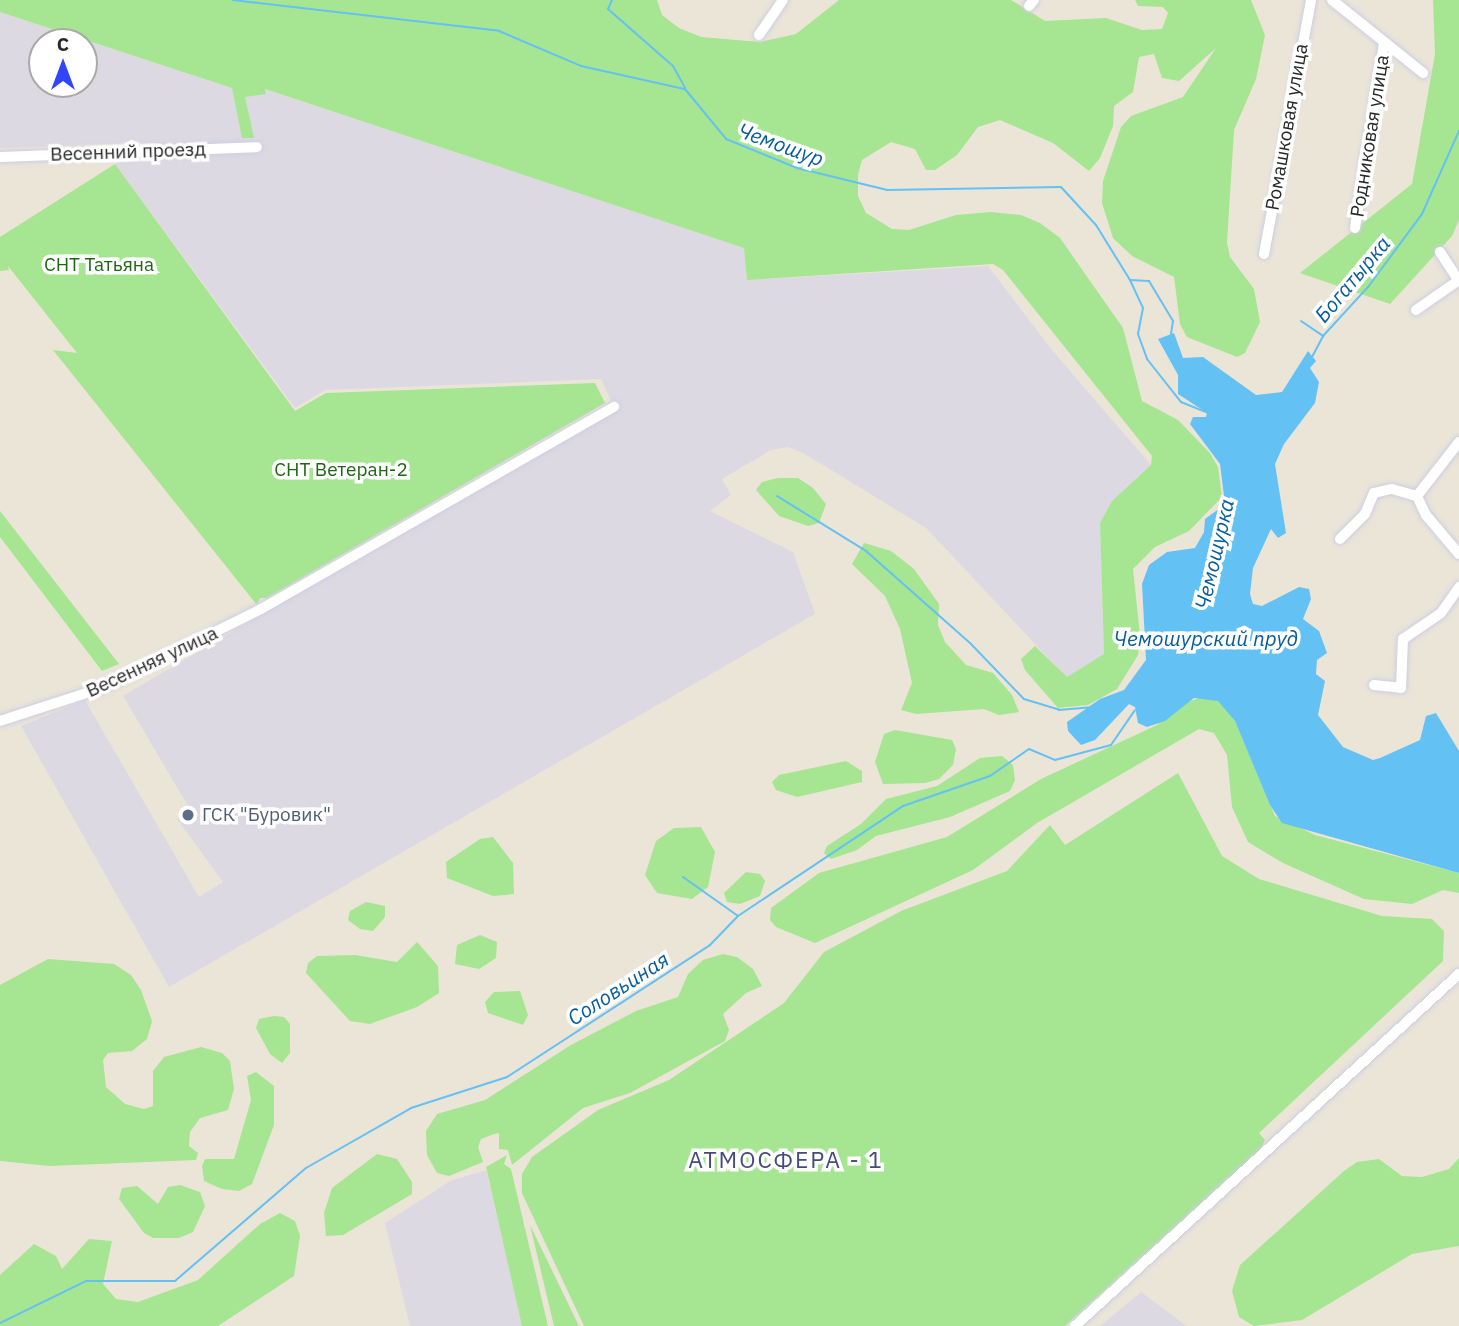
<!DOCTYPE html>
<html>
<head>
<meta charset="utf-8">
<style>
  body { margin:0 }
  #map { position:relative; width:1459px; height:1326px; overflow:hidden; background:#ebe5d8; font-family:"IBM Plex Sans",sans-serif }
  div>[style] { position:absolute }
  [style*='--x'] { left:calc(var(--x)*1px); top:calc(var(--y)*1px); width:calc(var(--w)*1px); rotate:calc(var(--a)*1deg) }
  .industrial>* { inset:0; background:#ddd9e3 }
  .green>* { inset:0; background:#a6e591 }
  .water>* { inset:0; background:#64c1f4 }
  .stream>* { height:2px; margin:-1px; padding:0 1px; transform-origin:1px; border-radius:1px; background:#64c1f4 }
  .roads { filter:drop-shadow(0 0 2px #cdcfe2) drop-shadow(0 0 2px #cdcfe2) }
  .minor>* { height:10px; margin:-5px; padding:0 5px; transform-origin:5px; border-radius:5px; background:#fff }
  .dots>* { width:19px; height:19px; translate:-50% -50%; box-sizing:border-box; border:4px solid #fff; border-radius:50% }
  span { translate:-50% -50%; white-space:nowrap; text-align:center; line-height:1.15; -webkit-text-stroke:7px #fff; paint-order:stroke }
  .street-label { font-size:19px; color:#282828 }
  .park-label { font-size:19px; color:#1f6715 }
  .service-label { font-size:19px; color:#4e5e75 }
  .left { translate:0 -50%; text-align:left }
  .water-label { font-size:21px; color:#065c9d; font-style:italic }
  .quarter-label { font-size:23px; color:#464b7a; letter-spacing:2px }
  .north { position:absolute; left:28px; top:28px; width:70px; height:70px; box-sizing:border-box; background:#fff; border:2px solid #a9a9a9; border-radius:50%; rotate:0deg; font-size:19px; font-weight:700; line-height:28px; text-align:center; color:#282828 }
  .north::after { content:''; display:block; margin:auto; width:24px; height:32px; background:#3145ff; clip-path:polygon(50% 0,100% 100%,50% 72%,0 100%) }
</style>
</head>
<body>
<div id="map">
  <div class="industrial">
    <div style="clip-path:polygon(evenodd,0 12px,232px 88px,253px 137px,245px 97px,265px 94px,264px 89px,744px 248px,747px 280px,988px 266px,1052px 350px,1151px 465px,1112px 501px,1100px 523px,1104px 654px,1067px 678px,926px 528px,805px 454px,788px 447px,771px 450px,722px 479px,731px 495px,710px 511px,793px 552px,815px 614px,169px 987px,21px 726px,85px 700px,199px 897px,223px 882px,177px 819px,191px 811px,123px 696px,614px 407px,601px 379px,325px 390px,295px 408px,115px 164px,132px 154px,132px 143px,0 148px,0 12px,42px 42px,84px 42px,84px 84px,42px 84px,42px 42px)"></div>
    <div style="clip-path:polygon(486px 1170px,523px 1326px,410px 1326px,385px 1223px,450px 1181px)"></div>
    <div style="clip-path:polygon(1141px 1292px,1187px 1326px,1100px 1326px)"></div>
  </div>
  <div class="green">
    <div style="clip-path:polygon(0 0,657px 0,662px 15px,679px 28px,701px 37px,760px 42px,796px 34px,839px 0,1011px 0,1045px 21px,1106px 18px,1142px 30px,1162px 29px,1168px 13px,1163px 7px,1138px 6px,1135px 0,1251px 0,1265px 35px,1256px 79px,1234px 130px,1227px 243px,1230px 257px,1254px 289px,1260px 322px,1245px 353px,1237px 357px,1187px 337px,1180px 324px,1174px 277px,1132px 256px,1113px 238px,1102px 203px,1103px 181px,1121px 127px,1131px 116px,1183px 97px,1216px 48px,1179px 81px,1162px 78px,1154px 54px,1139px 57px,1133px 92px,1114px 106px,1113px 126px,1100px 158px,1089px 171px,1053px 143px,1000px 120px,978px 127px,957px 155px,935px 170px,926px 170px,915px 149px,891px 142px,862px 160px,858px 175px,858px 196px,866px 213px,892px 229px,909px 230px,956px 215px,991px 212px,1021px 215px,1040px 223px,1060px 238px,1123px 328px,1142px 401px,1178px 420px,1210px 453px,1218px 467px,1222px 497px,1189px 531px,1155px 547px,1133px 569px,1140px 635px,1138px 655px,1117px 689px,1088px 705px,1058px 708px,1025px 670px,1021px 659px,1035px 646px,1067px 677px,1104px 654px,1100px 523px,1112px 501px,1151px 465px,1152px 456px,1003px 270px,993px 264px,747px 280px,744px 248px,265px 89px,266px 94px,245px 97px,254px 138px,242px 138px,232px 88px,0 12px)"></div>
    <div style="clip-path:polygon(1433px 0,1459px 0,1459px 220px,1452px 236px,1390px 304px,1300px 273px,1412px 184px,1435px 54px)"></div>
    <div style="clip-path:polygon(115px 164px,295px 411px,326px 393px,595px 383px,605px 403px,267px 598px,260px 598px,257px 605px,53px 350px,77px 353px,8px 266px,9px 270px,0 271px,0 237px)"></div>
    <div style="clip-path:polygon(778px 478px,798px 478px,813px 488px,826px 504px,819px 523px,808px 526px,779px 516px,756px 490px,762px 482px)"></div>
    <div style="clip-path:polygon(0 511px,119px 664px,102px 671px,0 537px)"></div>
    <div style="clip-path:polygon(864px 543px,891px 551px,914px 569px,939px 604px,938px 625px,945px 642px,966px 665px,993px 673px,1012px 695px,1019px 712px,999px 715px,984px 709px,916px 714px,901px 710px,912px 683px,900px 629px,885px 596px,852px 564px)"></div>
    <div style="clip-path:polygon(1202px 697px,1219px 701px,1235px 721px,1275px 816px,1315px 835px,1459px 873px,1459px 893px,1443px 890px,1412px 904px,1364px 899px,1283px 863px,1248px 842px,1232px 807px,1227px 755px,1214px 733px,1199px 729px,1037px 823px,973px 870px,815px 943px,776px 927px,770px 920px,771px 908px,819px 873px,947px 837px,1041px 779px,1157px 725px,1185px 703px)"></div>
    <div style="clip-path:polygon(895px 730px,952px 740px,956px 749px,953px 765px,939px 779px,925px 783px,883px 784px,875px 762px,884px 734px)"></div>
    <div style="clip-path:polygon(1002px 756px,1013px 765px,1015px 780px,1010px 791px,950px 817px,876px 836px,857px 850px,831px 859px,824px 853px,827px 846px,861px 824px,886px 799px,937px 786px,980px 758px)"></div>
    <div style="clip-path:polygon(846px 761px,862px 771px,862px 782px,797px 797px,776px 790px,772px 782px,779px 775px)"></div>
    <div style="clip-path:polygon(1178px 773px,1222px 856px,1259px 879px,1382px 916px,1432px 919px,1444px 931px,1443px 961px,1259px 1133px,1265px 1140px,1261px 1149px,1065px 1326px,584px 1326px,522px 1193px,522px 1174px,532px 1157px,598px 1110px,669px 1080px,784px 1003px,824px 952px,901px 911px,1007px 871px,1050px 825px,1065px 845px)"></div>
    <div style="clip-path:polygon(701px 827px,715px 852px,708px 887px,692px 899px,657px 893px,645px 875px,656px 841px,674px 828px)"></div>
    <div style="clip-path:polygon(493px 837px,513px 863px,514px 894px,493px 896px,447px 878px,446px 862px,480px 839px)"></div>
    <div style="clip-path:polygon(746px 872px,760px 874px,765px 881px,760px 896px,740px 904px,727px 902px,724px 893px)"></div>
    <div style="clip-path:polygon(366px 902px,385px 906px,385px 917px,373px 931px,360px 929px,348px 920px,350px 911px)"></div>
    <div style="clip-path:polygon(480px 935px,497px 942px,496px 958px,479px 969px,455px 964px,457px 945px)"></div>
    <div style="clip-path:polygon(417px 942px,438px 966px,439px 993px,417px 1007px,370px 1024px,350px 1021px,306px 973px,308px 963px,317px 956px,355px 955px,397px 962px)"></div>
    <div style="clip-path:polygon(723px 954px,737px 957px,753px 969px,762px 986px,746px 993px,723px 1014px,729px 1030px,725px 1041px,630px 1093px,583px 1108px,512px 1165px,508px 1150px,499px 1149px,499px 1133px,494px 1134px,481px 1139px,478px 1147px,483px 1162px,449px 1176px,437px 1173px,427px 1155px,426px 1131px,437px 1114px,485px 1100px,571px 1045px,636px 1011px,678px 997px,688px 974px,703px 960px)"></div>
    <div style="clip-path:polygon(48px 959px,114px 964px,131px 975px,141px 990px,152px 1021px,147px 1039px,132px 1051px,108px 1053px,103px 1060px,106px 1087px,125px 1104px,144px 1109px,153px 1106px,153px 1071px,164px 1057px,201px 1047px,222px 1053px,230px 1061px,234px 1089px,228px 1110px,200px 1118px,190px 1132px,189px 1146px,198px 1153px,196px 1160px,49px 1166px,0 1161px,0 985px)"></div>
    <div style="clip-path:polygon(520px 991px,528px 1015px,523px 1025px,488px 1013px,485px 1002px,494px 992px)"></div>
    <div style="clip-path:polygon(274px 1016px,284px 1017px,290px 1024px,290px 1053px,282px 1063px,270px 1054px,256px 1028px,259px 1019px)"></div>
    <div style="clip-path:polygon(256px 1072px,274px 1086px,274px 1125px,252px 1184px,239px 1191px,222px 1189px,204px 1181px,202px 1166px,205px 1159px,234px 1159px,251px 1100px,247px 1076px)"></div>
    <div style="clip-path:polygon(377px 1154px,397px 1159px,412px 1182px,412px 1194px,343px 1235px,326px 1236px,324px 1213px,332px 1188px)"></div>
    <div style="clip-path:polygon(507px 1155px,504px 1164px,511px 1169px,548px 1326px,522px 1326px,486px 1167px)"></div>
    <div style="clip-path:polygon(1459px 1158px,1459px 1246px,1412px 1254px,1302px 1320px,1254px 1326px,1239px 1317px,1232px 1291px,1240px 1265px,1344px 1171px,1357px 1162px,1379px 1159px,1402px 1176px,1422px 1177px,1449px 1169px)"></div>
    <div style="clip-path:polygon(180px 1185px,200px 1192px,205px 1206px,193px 1232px,179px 1238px,153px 1238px,144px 1233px,119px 1199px,122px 1188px,137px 1186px,158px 1204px,168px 1187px)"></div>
    <div style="clip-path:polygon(280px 1213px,295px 1221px,300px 1236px,294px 1276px,218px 1326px,0 1326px,0 1275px,34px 1244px,56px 1256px,62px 1269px,89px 1239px,112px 1241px,103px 1284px,116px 1299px,138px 1302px,198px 1280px,260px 1224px)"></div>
    <div style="clip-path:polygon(530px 1225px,579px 1326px,554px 1326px)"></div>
  </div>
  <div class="water">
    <div style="clip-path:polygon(1174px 333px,1183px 358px,1203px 357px,1256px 395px,1282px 392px,1308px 351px,1316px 361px,1310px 368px,1319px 382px,1315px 403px,1284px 444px,1275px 464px,1286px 533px,1278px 538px,1271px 529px,1253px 568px,1250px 594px,1253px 604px,1262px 606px,1299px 587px,1309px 589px,1311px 599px,1303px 619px,1319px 631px,1327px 653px,1317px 660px,1316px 674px,1325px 681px,1318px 715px,1343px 747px,1373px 760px,1380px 758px,1420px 740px,1426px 716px,1436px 713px,1459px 751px,1459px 873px,1282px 823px,1270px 805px,1235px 721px,1218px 701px,1194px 698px,1165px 721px,1147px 727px,1138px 723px,1135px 707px,1129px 704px,1095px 740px,1081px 745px,1068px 731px,1067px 722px,1100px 699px,1124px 690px,1146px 660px,1142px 584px,1149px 565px,1167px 552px,1195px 548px,1204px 532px,1205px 519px,1220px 508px,1224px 496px,1220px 464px,1190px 424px,1193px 417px,1206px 417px,1207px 413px,1178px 394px,1178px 375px,1158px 339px)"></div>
  </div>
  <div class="stream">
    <div style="--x:233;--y:0;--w:268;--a:6.6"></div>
    <div style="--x:499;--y:31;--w:89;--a:23.1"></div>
    <div style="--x:581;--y:66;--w:107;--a:12.5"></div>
    <div style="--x:685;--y:89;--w:65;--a:50.6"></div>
    <div style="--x:726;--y:139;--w:77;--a:22.2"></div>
    <div style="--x:797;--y:168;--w:93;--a:13.7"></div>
    <div style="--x:887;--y:190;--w:174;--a:-1"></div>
    <div style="--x:1061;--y:187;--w:52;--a:47.4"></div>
    <div style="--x:1096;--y:225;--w:65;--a:58.3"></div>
    <div style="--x:1130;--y:280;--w:19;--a:3"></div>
    <div style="--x:1149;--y:281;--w:47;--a:59"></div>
    <div style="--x:1173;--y:321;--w:13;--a:99"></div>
    <div style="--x:612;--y:0;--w:10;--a:114"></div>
    <div style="--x:608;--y:9;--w:86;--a:41.2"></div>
    <div style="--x:673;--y:66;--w:25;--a:61"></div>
    <div style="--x:1130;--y:280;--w:31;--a:65"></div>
    <div style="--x:1143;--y:308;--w:26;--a:101"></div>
    <div style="--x:1138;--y:334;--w:27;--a:70"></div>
    <div style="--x:1147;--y:359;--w:55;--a:51.7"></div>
    <div style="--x:1181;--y:402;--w:29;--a:22"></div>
    <div style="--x:1301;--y:321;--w:27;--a:34"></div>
    <div style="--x:1312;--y:357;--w:24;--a:-62"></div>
    <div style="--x:1323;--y:336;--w:67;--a:-47.4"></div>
    <div style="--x:1368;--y:287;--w:91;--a:-53.5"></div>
    <div style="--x:1422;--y:214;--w:91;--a:-66"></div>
    <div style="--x:777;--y:496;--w:105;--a:31.7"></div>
    <div style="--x:866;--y:551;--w:140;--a:41.5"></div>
    <div style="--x:971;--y:644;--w:76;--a:46.1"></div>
    <div style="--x:1024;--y:699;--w:37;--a:17"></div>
    <div style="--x:1059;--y:710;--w:32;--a:-5"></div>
    <div style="--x:683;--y:877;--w:67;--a:35.3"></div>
    <div style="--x:0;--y:1323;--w:96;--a:-26"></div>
    <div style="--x:86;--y:1281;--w:89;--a:0"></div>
    <div style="--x:175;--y:1281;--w:173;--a:-40.8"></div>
    <div style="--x:306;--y:1168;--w:121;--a:-29.7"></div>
    <div style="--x:411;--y:1108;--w:101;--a:-17.9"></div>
    <div style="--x:507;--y:1077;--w:242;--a:-33"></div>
    <div style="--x:710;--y:945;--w:40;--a:-46"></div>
    <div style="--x:738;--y:916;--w:198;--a:-33.7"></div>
    <div style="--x:903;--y:806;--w:92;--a:-19"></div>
    <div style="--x:990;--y:776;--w:47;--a:-34.7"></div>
    <div style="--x:1029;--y:749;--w:28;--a:23"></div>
    <div style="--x:1055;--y:760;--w:58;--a:-15"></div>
    <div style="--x:1111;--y:745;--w:42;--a:-55.6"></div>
  </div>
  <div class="roads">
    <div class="minor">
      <div style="--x:1332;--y:0;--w:117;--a:38.7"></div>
      <div style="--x:1029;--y:6;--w:8;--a:-50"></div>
      <div style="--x:759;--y:35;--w:42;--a:-55.6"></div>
      <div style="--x:0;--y:157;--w:257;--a:-2.2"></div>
      <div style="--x:1355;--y:228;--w:187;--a:-81.1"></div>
      <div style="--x:1440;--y:252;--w:35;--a:57"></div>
      <div style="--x:1264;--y:254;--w:258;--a:-79.5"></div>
      <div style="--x:1416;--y:310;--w:52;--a:-34.9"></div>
      <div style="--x:1459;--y:442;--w:68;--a:127.9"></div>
      <div style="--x:1417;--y:496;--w:21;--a:65"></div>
      <div style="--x:1426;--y:515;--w:51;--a:49.8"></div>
      <div style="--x:1340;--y:539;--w:35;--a:-45"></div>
      <div style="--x:1365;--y:514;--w:23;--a:-67"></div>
      <div style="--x:1374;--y:493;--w:18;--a:-13"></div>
      <div style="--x:1392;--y:489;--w:26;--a:16"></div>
      <div style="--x:1374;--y:685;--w:27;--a:6"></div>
      <div style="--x:1401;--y:688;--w:49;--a:-87.7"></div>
      <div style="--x:1403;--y:639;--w:46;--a:-34.4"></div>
      <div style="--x:1441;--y:613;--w:32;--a:-55"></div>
      <div style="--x:0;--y:721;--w:107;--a:-17.9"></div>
      <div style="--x:102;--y:688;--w:178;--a:-26.4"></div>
      <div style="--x:261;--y:609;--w:407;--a:-29.8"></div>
      <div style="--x:1075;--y:1326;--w:521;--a:-42.51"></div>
    </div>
  </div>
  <div class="dots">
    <div style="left:188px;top:815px;background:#5c6f8a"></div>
  </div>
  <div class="street-label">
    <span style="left:1287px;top:127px;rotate:-80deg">Ромашковая улица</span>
    <span style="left:1370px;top:136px;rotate:-81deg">Родниковая улица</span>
    <span style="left:128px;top:152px;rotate:-2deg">Весенний проезд</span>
    <span style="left:152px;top:662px;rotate:-25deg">Весенняя улица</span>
  </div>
  <div class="park-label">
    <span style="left:99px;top:265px">СНТ Татьяна</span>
    <span style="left:341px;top:470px">СНТ Ветеран-2</span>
  </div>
  <div class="service-label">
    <span class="left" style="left:202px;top:815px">ГСК "Буровик"</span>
  </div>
  <div class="water-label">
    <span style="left:781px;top:144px;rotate:20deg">Чемошур</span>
    <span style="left:1352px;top:279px;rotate:-50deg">Богатырка</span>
    <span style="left:1214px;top:554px;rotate:-77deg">Чемошурка</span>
    <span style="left:1206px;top:638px">Чемошурский пруд</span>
    <span style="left:618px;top:988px;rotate:-33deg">Соловьиная</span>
  </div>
  <div class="quarter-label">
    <span style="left:786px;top:1159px">АТМОСФЕРА - 1</span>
  </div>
  <div class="north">С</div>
</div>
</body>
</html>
